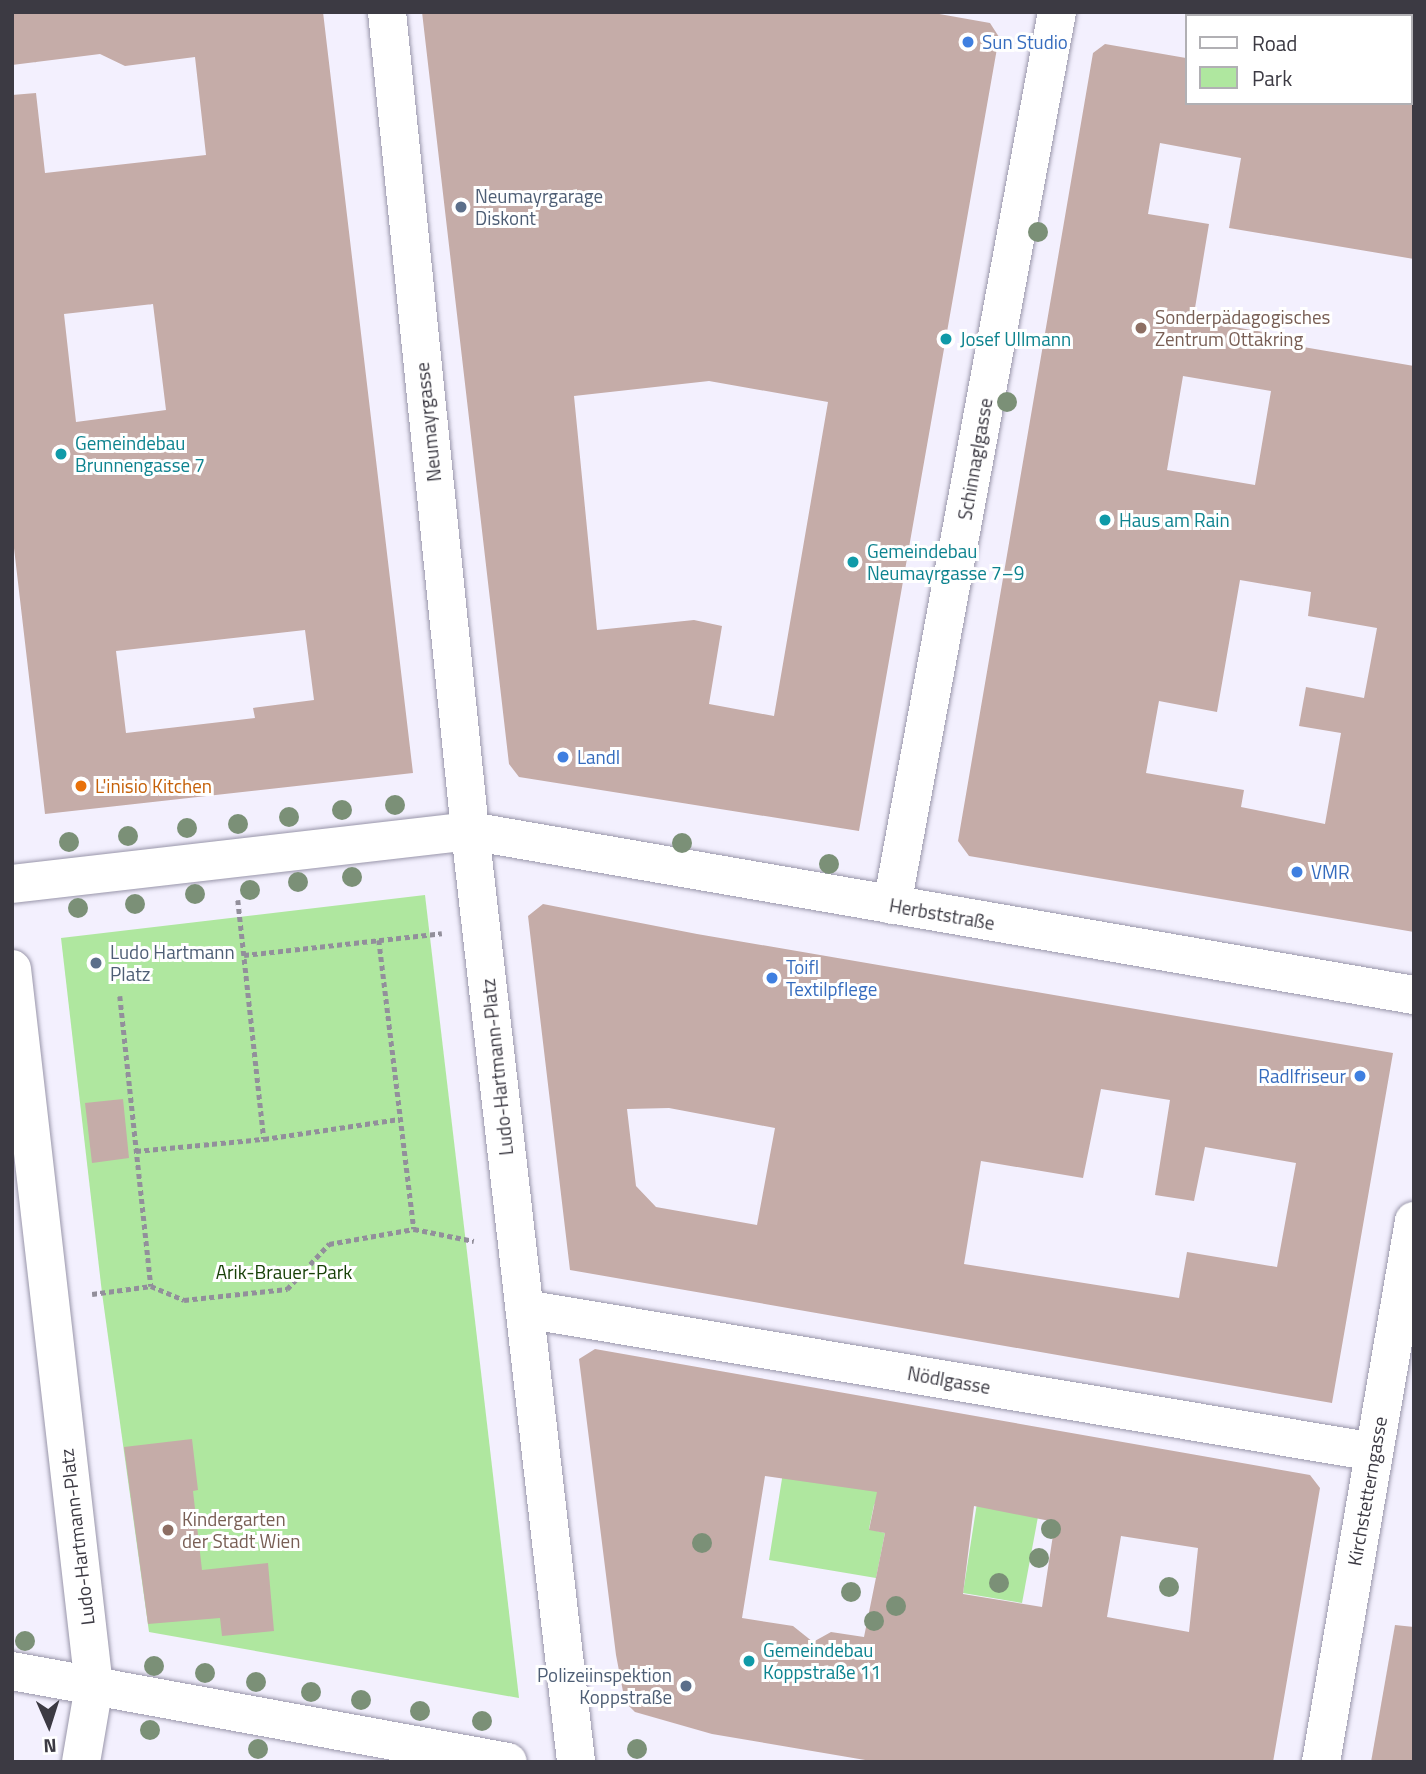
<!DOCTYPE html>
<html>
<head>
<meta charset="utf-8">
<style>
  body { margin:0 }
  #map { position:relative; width:1426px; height:1774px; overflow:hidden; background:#f3f0fe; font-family:"Titillium Web",sans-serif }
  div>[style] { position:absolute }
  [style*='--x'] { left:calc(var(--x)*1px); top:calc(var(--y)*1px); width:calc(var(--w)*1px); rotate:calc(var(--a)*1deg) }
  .commercial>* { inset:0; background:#fbe1e8 }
  .green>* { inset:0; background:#afe79f }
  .building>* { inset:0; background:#c5aca8 }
  .path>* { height:4.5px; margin-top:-2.25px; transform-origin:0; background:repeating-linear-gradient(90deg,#928f9b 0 5px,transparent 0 8.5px) }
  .roads { filter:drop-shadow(0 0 2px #9996aa) drop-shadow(0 0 2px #9996aa) }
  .street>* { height:38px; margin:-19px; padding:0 19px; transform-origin:19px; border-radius:19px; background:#fff }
  .secondary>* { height:38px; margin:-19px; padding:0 19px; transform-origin:19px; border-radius:19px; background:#fff }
  .trees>* { width:20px; height:20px; margin:-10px; border-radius:50%; background:#7b9077 }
  .dots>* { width:19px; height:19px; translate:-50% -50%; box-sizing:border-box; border:4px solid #fff; border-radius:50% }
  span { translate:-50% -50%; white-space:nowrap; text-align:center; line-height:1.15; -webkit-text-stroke:6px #fff; paint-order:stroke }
  .shop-label { font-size:19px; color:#366cbe }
  .left { translate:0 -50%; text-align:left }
  .right { translate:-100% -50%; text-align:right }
  .service-label { font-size:19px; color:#4e5e75 }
  .education-label { font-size:19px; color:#785e54 }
  .culture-label { font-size:19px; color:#0d838f }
  .street-label { font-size:19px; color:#3c3a43 }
  .food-label { font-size:19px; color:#c56008 }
  .park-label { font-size:19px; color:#184108 }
  .frame { position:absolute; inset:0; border:14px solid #3c3a43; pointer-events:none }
  .legend { position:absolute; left:1185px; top:14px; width:228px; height:91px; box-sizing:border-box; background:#fff; border:2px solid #b1b0b4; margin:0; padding:9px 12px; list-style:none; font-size:21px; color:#3c3a43 }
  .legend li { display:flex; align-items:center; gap:14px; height:35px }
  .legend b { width:35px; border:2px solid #b1b0b4 }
  .north { position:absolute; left:14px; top:1690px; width:70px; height:70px; -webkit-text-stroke:5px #fff; paint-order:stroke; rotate:177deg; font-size:19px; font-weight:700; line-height:28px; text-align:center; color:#3c3a43 }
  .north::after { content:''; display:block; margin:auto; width:24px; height:32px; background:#3c3a43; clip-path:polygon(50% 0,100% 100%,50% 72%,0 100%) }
</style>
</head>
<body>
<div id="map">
  <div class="commercial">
    <div style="clip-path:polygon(1290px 12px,1414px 12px,1410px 16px)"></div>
  </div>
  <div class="green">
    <div style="clip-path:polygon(425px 895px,467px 1252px,519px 1698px,149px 1632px,102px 1293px,61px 938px)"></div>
    <div style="clip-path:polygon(784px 1466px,892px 1481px,874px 1505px,869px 1529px,885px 1533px,876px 1578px,769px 1560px)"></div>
    <div style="clip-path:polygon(977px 1503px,1040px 1506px,1022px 1603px,963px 1593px)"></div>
  </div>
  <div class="building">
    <div style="clip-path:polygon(evenodd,12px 12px,323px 12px,413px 773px,45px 814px,12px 531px,12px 95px,36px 93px,45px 173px,206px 155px,195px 57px,125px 66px,100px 54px,12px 65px,12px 12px,153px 304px,166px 410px,76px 422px,64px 314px,153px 304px,12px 12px,305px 630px,314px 700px,253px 708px,255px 718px,126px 733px,116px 651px,305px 630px)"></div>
    <div style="clip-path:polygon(evenodd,422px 12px,928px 12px,990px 23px,999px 37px,859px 831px,519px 777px,509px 764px,422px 12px,709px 381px,828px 402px,774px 716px,709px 704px,722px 626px,694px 620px,597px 630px,574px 396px,709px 381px)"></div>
    <div style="clip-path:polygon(evenodd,1105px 44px,1186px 58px,1186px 103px,1414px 103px,1414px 259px,1229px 228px,1241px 158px,1160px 143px,1148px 214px,1209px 224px,1193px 320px,1281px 335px,1280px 343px,1414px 366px,1414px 932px,969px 856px,958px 841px,1093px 53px,1105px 44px,1183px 376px,1271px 391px,1255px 485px,1167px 470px,1183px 376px,1105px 44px,1240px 580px,1311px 592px,1308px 616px,1377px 628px,1364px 698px,1306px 687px,1299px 726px,1341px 733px,1325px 824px,1241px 807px,1244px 790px,1146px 773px,1159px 701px,1217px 712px,1240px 580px)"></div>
    <div style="clip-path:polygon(evenodd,543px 904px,697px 934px,1393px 1053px,1332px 1403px,570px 1270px,528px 916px,543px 904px,1101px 1089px,1170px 1100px,1155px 1195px,1194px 1201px,1205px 1147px,1296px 1163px,1277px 1267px,1187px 1252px,1179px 1298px,964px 1264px,981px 1161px,1083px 1178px,1101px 1089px,543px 904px,669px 1108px,775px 1128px,757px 1225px,656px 1207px,636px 1186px,627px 1109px,669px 1108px)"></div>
    <div style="clip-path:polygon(123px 1099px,129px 1158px,92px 1163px,85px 1103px)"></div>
    <div style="clip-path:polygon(evenodd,595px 1349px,1310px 1475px,1320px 1488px,1273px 1762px,877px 1762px,712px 1734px,635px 1712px,625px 1702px,616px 1655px,579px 1359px,595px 1349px,765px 1476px,877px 1492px,869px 1530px,885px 1533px,864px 1637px,831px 1632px,813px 1642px,793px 1626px,742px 1618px,765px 1476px,595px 1349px,974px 1506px,1055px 1522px,1042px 1607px,963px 1594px,974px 1506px,595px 1349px,1121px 1536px,1198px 1548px,1189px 1632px,1107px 1617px,1121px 1536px)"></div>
    <div style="clip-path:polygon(192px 1439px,198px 1490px,193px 1491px,202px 1570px,268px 1563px,274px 1631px,222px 1636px,220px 1618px,148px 1624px,124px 1447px)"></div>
    <div style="clip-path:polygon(1395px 1625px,1414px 1627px,1414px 1762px,1371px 1762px)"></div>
  </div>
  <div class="path">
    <div style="--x:238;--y:900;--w:240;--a:83.8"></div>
    <div style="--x:379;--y:940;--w:291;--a:83.1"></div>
    <div style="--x:244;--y:955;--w:199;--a:-6.3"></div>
    <div style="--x:120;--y:996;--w:292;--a:83.9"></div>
    <div style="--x:136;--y:1151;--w:129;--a:-5.4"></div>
    <div style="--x:264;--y:1139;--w:137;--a:-8.4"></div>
    <div style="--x:92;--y:1294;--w:60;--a:-7.7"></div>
    <div style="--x:151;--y:1286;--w:36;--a:23"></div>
    <div style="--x:184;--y:1300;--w:104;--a:-6.1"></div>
    <div style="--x:287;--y:1289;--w:62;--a:-47"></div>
    <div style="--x:329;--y:1244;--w:86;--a:-10"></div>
    <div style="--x:414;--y:1229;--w:61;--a:11.3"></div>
  </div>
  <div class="roads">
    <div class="street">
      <div style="--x:387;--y:12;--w:823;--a:84.21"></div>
      <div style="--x:470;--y:831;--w:937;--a:83.5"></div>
      <div style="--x:12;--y:884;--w:461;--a:-6.6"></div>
      <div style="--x:470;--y:831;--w:958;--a:9.86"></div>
      <div style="--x:892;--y:905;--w:908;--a:-79.53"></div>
      <div style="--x:12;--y:969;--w:722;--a:83.48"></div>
      <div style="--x:94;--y:1686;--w:77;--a:99.7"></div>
      <div style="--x:525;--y:1309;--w:861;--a:9.56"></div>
      <div style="--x:1321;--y:1762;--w:549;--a:-80.25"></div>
    </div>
    <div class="secondary">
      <div style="--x:1308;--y:12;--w:21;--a:11"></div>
      <div style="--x:1410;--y:30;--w:4;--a:0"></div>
      <div style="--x:12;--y:1671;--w:504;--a:10.4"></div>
    </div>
  </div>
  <div class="trees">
    <div style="left:1038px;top:232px"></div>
    <div style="left:1007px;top:402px"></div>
    <div style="left:395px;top:805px"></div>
    <div style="left:342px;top:810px"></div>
    <div style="left:289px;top:817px"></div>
    <div style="left:238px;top:824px"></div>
    <div style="left:187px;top:828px"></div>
    <div style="left:128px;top:836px"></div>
    <div style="left:69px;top:842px"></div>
    <div style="left:682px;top:843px"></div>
    <div style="left:829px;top:864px"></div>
    <div style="left:352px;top:877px"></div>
    <div style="left:298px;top:882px"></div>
    <div style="left:250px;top:890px"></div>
    <div style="left:195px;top:894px"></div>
    <div style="left:135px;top:904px"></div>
    <div style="left:78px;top:908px"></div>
    <div style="left:1051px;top:1529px"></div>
    <div style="left:702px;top:1543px"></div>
    <div style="left:1039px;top:1558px"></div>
    <div style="left:999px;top:1583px"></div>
    <div style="left:1169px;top:1587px"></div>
    <div style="left:851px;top:1592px"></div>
    <div style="left:896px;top:1606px"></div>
    <div style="left:874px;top:1621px"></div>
    <div style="left:25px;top:1641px"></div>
    <div style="left:154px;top:1666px"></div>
    <div style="left:205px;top:1673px"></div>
    <div style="left:256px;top:1682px"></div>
    <div style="left:311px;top:1692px"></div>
    <div style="left:361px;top:1700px"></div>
    <div style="left:420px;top:1711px"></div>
    <div style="left:482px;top:1721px"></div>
    <div style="left:150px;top:1730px"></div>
    <div style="left:258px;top:1749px"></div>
    <div style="left:637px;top:1749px"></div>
  </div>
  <div class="dots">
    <div style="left:968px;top:42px;background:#3f7fe0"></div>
    <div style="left:461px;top:207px;background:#5c6f8a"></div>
    <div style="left:1141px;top:328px;background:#8d6e63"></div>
    <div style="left:946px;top:339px;background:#0f9aa8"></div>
    <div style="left:61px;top:454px;background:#0f9aa8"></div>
    <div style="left:1105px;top:520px;background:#0f9aa8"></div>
    <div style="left:853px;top:562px;background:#0f9aa8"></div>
    <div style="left:563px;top:757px;background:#3f7fe0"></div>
    <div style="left:81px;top:786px;background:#e8710a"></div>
    <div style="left:1297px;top:872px;background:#3f7fe0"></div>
    <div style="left:96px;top:963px;background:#5c6f8a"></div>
    <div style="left:772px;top:978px;background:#3f7fe0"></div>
    <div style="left:1360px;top:1076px;background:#3f7fe0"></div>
    <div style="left:168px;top:1530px;background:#8d6e63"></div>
    <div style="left:749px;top:1661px;background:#0f9aa8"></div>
    <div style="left:686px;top:1686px;background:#5c6f8a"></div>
  </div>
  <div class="shop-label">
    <span class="left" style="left:982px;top:42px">Sun Studio</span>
    <span class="left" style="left:577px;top:757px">Landl</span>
    <span class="left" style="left:1311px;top:872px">VMR</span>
    <span class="left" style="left:786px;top:978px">Toifl<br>Textilpflege</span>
    <span class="right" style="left:1346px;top:1076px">Radlfriseur</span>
  </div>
  <div class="service-label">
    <span class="left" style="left:475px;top:207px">Neumayrgarage<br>Diskont</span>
    <span class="left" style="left:110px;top:963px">Ludo Hartmann<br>Platz</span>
    <span class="right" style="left:672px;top:1686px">Polizeiinspektion<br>Koppstraße</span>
  </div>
  <div class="education-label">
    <span class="left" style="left:1155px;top:328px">Sonderpädagogisches<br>Zentrum Ottakring</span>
    <span class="left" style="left:182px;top:1530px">Kindergarten<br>der Stadt Wien</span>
  </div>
  <div class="culture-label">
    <span class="left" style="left:960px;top:339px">Josef Ullmann</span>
    <span class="left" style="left:75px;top:454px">Gemeindebau<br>Brunnengasse 7</span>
    <span class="left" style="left:1119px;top:520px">Haus am Rain</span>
    <span class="left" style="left:867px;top:562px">Gemeindebau<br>Neumayrgasse 7–9</span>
    <span class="left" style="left:763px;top:1661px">Gemeindebau<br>Koppstraße 11</span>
  </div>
  <div class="street-label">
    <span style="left:428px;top:422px;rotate:-96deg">Neumayrgasse</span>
    <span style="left:975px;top:459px;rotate:-80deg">Schinnaglgasse</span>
    <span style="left:942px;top:914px;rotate:10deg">Herbststraße</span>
    <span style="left:497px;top:1067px;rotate:-96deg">Ludo-Hartmann-Platz</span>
    <span style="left:949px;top:1380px;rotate:10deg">Nödlgasse</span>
    <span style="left:1367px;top:1491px;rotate:-80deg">Kirchstetterngasse</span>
    <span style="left:77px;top:1537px;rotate:-97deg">Ludo-Hartmann-Platz</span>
  </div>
  <div class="food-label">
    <span class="left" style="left:95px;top:786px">L'inisio Kitchen</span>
  </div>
  <div class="park-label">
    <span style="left:284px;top:1272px">Arik-Brauer-Park</span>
  </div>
  <div class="frame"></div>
  <ul class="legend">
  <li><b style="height:9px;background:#fff"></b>Road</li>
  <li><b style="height:19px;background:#afe79f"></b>Park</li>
  </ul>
  <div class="north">N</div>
</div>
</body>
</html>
